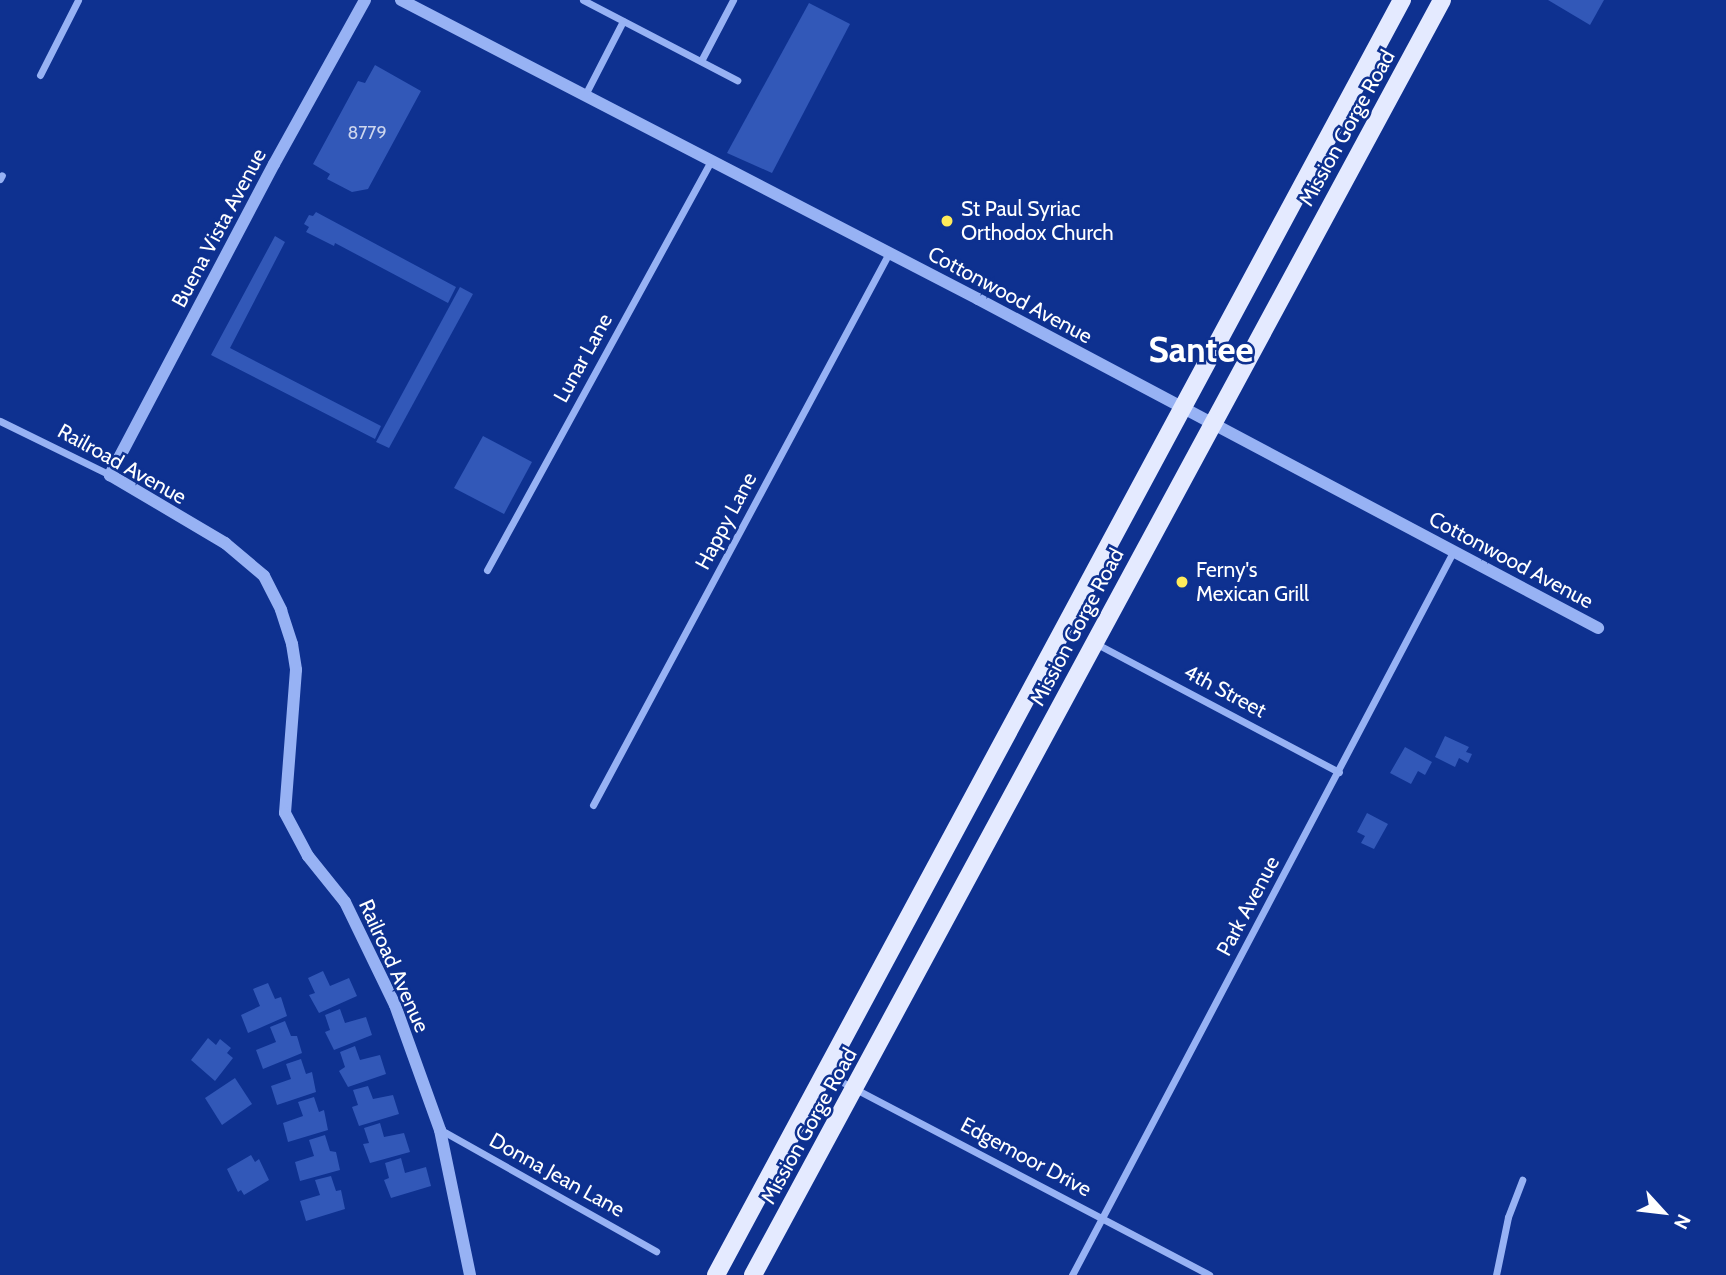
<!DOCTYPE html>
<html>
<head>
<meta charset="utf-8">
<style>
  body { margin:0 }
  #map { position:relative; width:1726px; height:1275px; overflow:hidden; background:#0e3190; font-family:Cabin,sans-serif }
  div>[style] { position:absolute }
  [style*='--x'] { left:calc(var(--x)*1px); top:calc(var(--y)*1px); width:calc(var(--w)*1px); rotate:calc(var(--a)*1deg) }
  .building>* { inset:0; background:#3258b8 }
  .minor>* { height:7px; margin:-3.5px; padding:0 3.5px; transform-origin:3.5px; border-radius:3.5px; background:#97b2f4 }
  .tertiary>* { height:12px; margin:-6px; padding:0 6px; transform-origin:6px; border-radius:6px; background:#97b2f4 }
  .primary>* { height:18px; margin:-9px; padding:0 9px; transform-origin:9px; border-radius:9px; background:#e4eaff }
  .dots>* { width:19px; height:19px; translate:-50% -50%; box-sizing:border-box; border:4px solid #0e3190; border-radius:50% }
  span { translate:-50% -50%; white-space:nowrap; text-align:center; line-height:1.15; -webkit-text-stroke:5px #0e3190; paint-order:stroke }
  .number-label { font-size:18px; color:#ccd5ed }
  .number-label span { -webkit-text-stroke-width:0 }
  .street-label { font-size:21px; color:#fff }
  .poi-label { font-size:21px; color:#fff }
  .left { translate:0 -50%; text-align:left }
  .town-label { font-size:35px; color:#fff; font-weight:700 }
  .north { position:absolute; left:1628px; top:1177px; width:70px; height:70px; -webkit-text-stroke:5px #0e3190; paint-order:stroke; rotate:117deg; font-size:19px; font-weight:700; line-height:28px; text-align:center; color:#fff }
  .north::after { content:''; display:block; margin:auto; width:24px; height:32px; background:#fff; clip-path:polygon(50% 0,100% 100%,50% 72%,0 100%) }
</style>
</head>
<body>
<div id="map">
  <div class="building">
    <div style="clip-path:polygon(1548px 0,1604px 0,1590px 25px)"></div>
    <div style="clip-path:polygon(809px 3px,850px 24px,772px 173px,727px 153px)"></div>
    <div style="clip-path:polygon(375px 65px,421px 91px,368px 189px,352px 192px,327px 179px,330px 174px,313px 164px,358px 81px,365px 83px)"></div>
    <div style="clip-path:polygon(316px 212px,456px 287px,448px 303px,335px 243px,334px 246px,306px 232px,309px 227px,304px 224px,309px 215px,313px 216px)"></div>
    <div style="clip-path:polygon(275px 236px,285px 242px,230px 348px,381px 426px,375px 439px,211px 355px)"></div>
    <div style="clip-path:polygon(460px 287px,473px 294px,389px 448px,376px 442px)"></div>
    <div style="clip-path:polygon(483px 436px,532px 462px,504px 514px,454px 488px)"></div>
    <div style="clip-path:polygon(1445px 736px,1469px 747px,1466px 752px,1472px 754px,1468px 763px,1459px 758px,1455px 767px,1435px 757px)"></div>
    <div style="clip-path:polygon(1405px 747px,1432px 762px,1425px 775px,1418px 771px,1411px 784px,1390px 773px)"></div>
    <div style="clip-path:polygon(1367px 813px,1388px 824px,1374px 849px,1361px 843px,1365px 836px,1357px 832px)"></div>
    <div style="clip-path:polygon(323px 971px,330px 986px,349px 978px,357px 996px,319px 1013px,309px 995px,315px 993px,308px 978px)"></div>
    <div style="clip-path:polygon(268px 983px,275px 999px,281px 997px,287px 1016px,248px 1033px,241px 1015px,260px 1006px,253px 989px)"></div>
    <div style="clip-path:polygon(340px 1009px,345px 1023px,366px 1017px,372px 1035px,334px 1050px,325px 1032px,330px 1030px,325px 1015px)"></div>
    <div style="clip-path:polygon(285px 1021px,291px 1036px,297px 1036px,302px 1053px,263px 1069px,256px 1050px,276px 1042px,270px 1027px)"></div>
    <div style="clip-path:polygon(208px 1038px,216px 1045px,220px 1039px,231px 1048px,227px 1053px,233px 1058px,215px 1081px,191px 1060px)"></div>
    <div style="clip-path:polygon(355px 1046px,360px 1060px,380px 1055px,386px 1074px,348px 1087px,339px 1071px,345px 1067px,340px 1052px)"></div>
    <div style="clip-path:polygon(301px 1059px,306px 1074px,312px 1072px,316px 1092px,277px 1105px,271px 1086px,291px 1079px,286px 1064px)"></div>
    <div style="clip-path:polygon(235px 1078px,252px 1104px,222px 1125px,205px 1098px)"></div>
    <div style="clip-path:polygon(368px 1086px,373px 1099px,393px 1095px,399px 1114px,359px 1126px,352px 1107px,358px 1105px,353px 1090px)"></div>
    <div style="clip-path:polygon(314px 1097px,319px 1112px,324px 1110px,328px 1130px,288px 1142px,283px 1123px,303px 1116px,298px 1102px)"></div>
    <div style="clip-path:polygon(380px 1123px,384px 1137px,404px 1133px,410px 1152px,370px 1163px,363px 1144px,369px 1143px,364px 1128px)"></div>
    <div style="clip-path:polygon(325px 1135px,330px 1151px,336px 1152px,340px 1170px,300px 1181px,295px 1162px,314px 1156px,309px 1140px)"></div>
    <div style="clip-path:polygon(251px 1155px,255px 1162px,259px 1159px,269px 1180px,244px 1195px,241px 1190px,238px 1192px,227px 1169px)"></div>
    <div style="clip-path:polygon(401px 1158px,405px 1173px,426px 1167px,431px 1186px,391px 1198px,384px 1180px,389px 1178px,385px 1163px)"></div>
    <div style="clip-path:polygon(331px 1176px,336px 1191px,341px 1190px,345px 1209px,306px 1221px,300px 1201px,320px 1195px,315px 1180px)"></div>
  </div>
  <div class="minor">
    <div style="--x:583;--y:0;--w:174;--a:27.5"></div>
    <div style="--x:701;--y:61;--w:69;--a:-62.3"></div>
    <div style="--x:40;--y:75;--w:84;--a:-63.1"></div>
    <div style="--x:585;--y:95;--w:83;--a:-62.8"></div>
    <div style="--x:0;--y:179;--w:4;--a:-63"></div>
    <div style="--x:0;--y:421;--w:123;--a:26.1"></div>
    <div style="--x:487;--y:570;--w:466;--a:-61.3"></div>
    <div style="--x:1095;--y:643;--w:276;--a:27.9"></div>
    <div style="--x:593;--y:805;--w:626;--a:-61.8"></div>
    <div style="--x:825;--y:1073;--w:434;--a:27.7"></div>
    <div style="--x:441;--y:1130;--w:247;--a:29.4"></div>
    <div style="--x:1072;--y:1275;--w:817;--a:-62.21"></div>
    <div style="--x:1496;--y:1275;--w:59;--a:-78.3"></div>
    <div style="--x:1508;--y:1217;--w:40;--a:-69"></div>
  </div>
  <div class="tertiary">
    <div style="--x:365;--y:0;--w:188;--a:119"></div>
    <div style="--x:274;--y:164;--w:352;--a:117.8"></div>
    <div style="--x:110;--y:475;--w:134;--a:30.6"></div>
    <div style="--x:225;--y:543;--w:51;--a:40.2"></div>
    <div style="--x:264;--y:576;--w:38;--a:63"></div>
    <div style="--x:281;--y:610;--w:36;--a:72"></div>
    <div style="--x:292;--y:644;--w:26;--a:81"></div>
    <div style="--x:296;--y:670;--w:143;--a:94.4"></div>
    <div style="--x:285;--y:813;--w:49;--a:61.9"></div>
    <div style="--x:308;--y:856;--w:59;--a:51.2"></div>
    <div style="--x:345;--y:902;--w:114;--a:64.1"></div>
    <div style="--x:395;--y:1005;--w:133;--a:70.2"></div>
    <div style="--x:440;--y:1130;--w:148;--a:78.3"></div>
    <div style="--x:401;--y:0;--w:650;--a:27.39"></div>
    <div style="--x:978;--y:299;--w:702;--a:27.95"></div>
  </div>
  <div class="primary">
    <div style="--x:716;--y:1275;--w:1448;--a:-61.72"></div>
    <div style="--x:753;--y:1275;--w:1449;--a:-61.61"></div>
  </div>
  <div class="dots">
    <div style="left:947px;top:221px;background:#ffeb5a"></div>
    <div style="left:1182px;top:582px;background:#ffeb5a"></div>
  </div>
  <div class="number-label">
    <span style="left:367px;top:133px">8779</span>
  </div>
  <div class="street-label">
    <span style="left:1347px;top:128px;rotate:-61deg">Mission Gorge Road</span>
    <span style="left:219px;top:228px;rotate:-62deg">Buena Vista Avenue</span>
    <span style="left:1010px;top:295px;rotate:28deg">Cottonwood Avenue</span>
    <span style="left:583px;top:358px;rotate:-61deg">Lunar Lane</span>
    <span style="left:122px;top:464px;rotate:29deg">Railroad Avenue</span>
    <span style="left:726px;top:521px;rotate:-62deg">Happy Lane</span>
    <span style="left:1511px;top:560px;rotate:28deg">Cottonwood Avenue</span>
    <span style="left:1077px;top:627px;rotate:-62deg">Mission Gorge Road</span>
    <span style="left:1225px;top:691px;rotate:28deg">4th Street</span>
    <span style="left:1248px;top:906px;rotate:-62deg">Park Avenue</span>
    <span style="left:394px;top:966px;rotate:66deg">Railroad Avenue</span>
    <span style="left:809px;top:1126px;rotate:-61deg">Mission Gorge Road</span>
    <span style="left:1026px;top:1157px;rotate:28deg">Edgemoor Drive</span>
    <span style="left:557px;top:1175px;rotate:29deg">Donna Jean Lane</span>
  </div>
  <div class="poi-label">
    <span class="left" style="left:961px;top:221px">St Paul Syriac<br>Orthodox Church</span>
    <span class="left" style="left:1196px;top:582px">Ferny's<br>Mexican Grill</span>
  </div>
  <div class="town-label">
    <span style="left:1201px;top:350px">Santee</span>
  </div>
  <div class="north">N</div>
</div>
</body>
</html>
